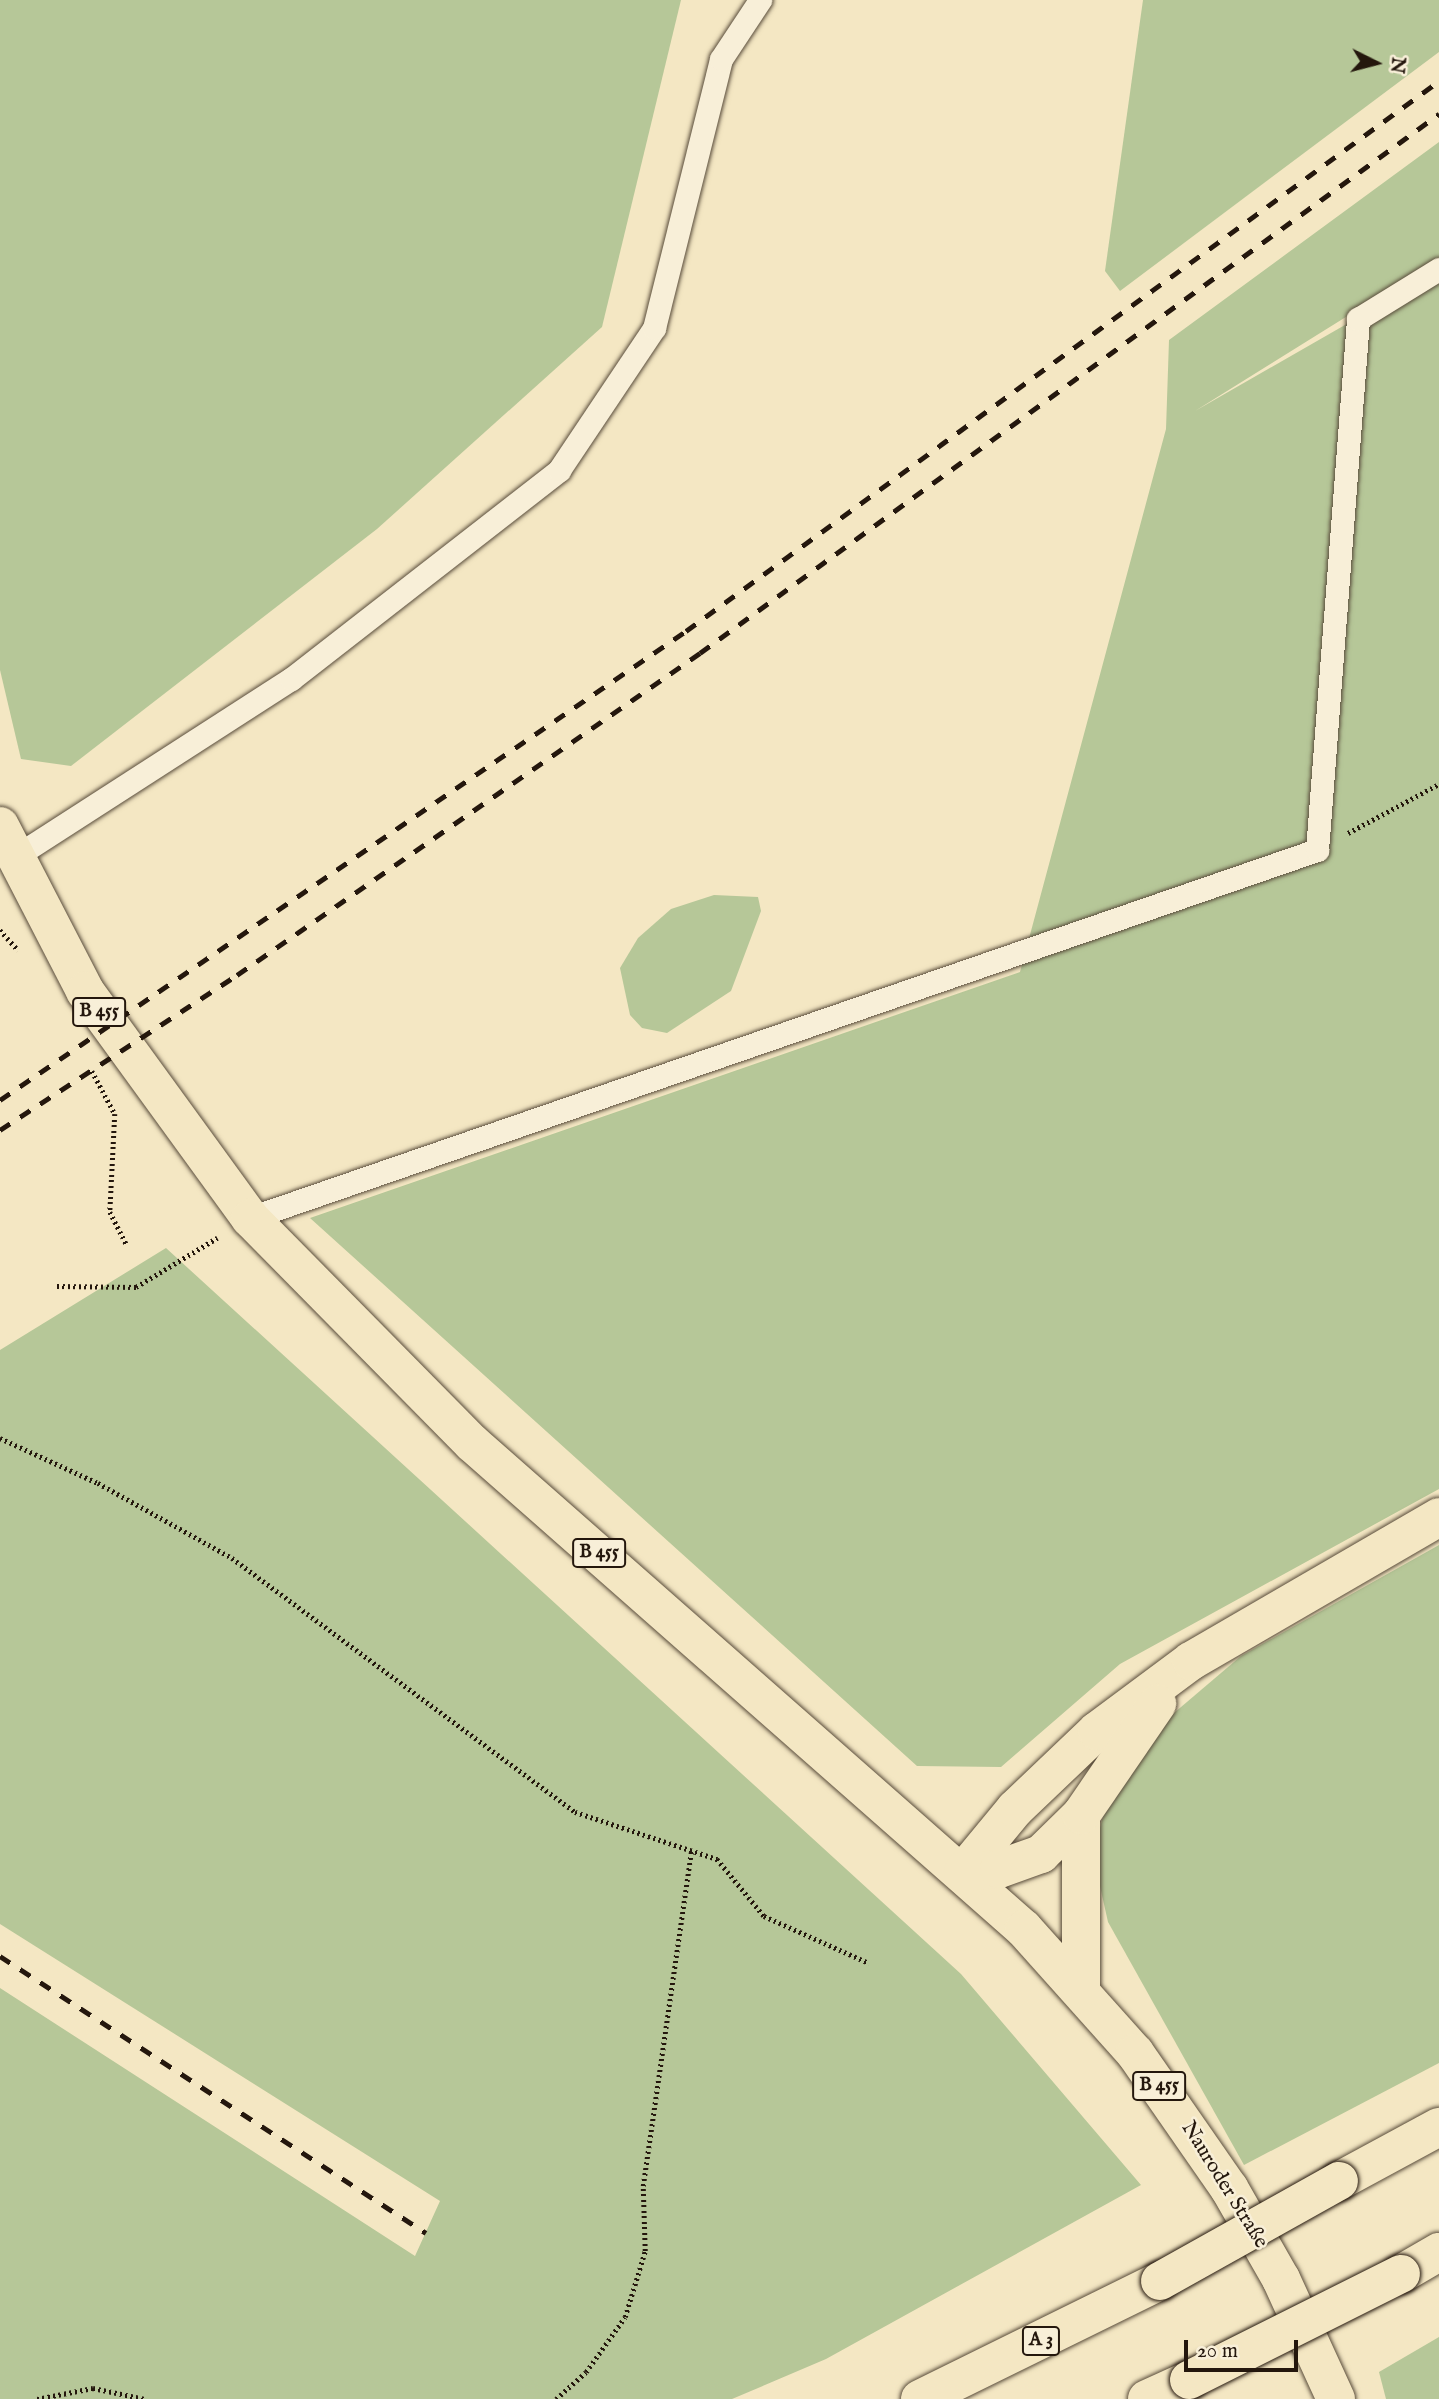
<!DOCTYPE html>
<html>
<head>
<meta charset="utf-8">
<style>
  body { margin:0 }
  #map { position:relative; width:1439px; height:2399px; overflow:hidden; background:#f4e7c3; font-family:"IM FELL English",serif }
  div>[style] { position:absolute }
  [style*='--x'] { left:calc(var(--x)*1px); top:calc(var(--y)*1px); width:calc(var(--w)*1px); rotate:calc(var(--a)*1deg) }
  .green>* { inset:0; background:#b6c798 }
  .path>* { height:4.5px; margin-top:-2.25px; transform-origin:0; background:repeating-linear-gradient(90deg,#24170d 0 2px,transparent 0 5.5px) }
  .roads { filter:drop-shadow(0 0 2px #584b3a) drop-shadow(0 0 2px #584b3a) }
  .lane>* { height:23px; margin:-11.5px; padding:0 11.5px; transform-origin:11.5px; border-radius:11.5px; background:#f8efd8 }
  .primary>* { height:38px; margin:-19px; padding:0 19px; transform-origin:19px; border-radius:19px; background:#f4e7c3 }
  .highway>* { height:38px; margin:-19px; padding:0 19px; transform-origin:19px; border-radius:19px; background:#f4e7c3 }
  .rail>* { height:5px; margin-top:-2.5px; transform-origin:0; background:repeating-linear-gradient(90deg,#24170d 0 12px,transparent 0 24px) }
  .bridges { filter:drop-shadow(0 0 2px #24170d) drop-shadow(0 0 2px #24170d) }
  .highway-bridge>* { height:38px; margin:-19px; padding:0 19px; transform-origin:19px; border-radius:19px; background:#f4e7c3 }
  span { translate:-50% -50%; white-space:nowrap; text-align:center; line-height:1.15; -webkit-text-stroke:5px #f8efd8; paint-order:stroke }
  .shield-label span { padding:2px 5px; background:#f8efd8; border:2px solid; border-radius:5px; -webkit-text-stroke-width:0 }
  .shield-label { font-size:19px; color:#24170d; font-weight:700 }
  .street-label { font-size:21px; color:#24170d }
  .north { position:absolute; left:1341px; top:28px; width:70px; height:70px; -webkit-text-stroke:5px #f8efd8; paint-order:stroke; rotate:96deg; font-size:19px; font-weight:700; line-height:28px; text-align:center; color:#24170d }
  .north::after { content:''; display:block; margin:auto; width:24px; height:32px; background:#24170d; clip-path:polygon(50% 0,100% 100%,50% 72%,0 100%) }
  .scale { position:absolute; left:1184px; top:2340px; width:114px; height:32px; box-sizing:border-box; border:4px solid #24170d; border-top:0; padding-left:9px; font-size:21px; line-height:24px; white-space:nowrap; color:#24170d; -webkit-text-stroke:5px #f8efd8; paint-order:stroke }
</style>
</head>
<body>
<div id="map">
  <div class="green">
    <div style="clip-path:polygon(0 0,681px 0,602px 327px,377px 529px,71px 766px,21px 759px,0 670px)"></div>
    <div style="clip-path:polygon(1143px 0,1439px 0,1439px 52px,1120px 291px,1105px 271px)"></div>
    <div style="clip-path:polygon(1439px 142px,1439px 259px,1195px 411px,1439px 271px,1439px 1489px,1120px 1664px,1001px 1767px,917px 1766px,310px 1218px,1020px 972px,1166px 429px,1169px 340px)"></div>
    <div style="clip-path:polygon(714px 895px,758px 897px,761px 911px,731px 991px,667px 1033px,642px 1028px,630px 1015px,620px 968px,638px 938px,671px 909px)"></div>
    <div style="clip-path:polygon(166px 1248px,961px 1974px,1141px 2185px,826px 2359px,732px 2399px,0 2399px,0 1988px,415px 2256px,440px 2201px,0 1924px,0 1350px)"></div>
    <div style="clip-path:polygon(1439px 1545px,1439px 2063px,1244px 2165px,1108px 1922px,1093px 1855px,1108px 1797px,1154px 1730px,1241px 1656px)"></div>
    <div style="clip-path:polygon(1439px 2337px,1439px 2399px,1386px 2399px,1379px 2372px)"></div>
  </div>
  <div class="path">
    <div style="--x:1348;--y:833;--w:103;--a:-28.3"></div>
    <div style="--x:0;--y:930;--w:27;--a:48"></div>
    <div style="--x:92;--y:1071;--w:49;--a:61.9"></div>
    <div style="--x:115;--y:1114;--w:98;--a:92.9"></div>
    <div style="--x:110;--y:1212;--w:36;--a:63"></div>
    <div style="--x:57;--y:1286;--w:79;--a:0.7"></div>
    <div style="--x:136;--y:1287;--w:95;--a:-31.2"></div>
    <div style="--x:0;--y:1438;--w:108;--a:24.7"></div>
    <div style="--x:98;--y:1483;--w:154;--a:29.2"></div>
    <div style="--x:232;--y:1558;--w:427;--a:36.5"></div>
    <div style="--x:575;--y:1812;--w:150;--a:18.3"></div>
    <div style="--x:717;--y:1859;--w:74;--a:50.5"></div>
    <div style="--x:764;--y:1916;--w:115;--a:24.1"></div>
    <div style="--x:37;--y:2399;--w:57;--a:-11.1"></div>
    <div style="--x:93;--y:2388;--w:53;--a:11.9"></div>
    <div style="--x:556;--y:2399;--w:40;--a:-42"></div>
    <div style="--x:586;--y:2372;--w:67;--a:-54.7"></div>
    <div style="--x:625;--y:2317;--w:69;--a:-73.1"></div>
    <div style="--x:645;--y:2251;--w:65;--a:-91.8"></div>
    <div style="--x:643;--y:2186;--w:338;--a:-81.8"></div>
  </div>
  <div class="roads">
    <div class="lane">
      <div style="--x:13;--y:858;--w:331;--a:-32.8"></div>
      <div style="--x:291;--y:679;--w:340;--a:-37.9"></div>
      <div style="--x:559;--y:470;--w:171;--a:-56.2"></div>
      <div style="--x:654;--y:328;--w:277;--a:-76"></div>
      <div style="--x:721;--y:59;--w:71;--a:-56.5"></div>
      <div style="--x:250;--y:1218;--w:1129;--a:-19.03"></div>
      <div style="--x:1317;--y:850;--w:533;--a:-85.58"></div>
      <div style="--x:1358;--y:319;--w:95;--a:-31.7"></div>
    </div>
    <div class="primary">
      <div style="--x:0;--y:826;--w:186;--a:62.7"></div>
      <div style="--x:85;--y:991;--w:281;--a:54"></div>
      <div style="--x:250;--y:1218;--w:316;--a:45.4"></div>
      <div style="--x:472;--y:1443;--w:735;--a:41.36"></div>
      <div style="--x:1024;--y:1929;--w:166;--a:48.2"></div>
      <div style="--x:1135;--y:2053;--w:165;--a:55.2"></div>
      <div style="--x:1229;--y:2188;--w:105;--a:60.3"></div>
      <div style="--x:1281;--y:2279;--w:132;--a:65.4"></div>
    </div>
    <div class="highway">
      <div style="--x:963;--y:1872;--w:82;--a:-50.5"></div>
      <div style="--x:1015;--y:1809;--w:113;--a:-43.6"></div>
      <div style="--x:1097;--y:1731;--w:117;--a:-36.7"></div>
      <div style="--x:1191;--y:1661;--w:287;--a:-30.1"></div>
      <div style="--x:963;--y:1872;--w:36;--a:-5"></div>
      <div style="--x:999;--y:1869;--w:45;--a:-19.7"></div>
      <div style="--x:1041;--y:1854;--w:56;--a:-44.3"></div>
      <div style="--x:1081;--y:1991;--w:176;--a:-90"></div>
      <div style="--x:1081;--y:1815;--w:135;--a:-55.6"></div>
      <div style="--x:1339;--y:2181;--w:114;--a:-28.4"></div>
      <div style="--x:1401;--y:2274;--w:44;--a:-30.1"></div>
      <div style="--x:920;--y:2399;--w:267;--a:-26.2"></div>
      <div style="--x:1147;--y:2399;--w:46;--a:-24.3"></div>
    </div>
  </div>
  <div class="rail">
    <div style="--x:0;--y:1100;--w:831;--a:-34.36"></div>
    <div style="--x:686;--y:631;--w:932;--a:-36.14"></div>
    <div style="--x:0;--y:1130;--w:283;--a:-33.2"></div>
    <div style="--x:237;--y:975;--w:564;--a:-34.82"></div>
    <div style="--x:700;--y:653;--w:915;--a:-36.11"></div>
    <div style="--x:0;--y:1956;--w:508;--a:33.03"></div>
  </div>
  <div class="bridges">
    <div class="highway-bridge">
      <div style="--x:1160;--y:2281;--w:205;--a:-29.2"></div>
      <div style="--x:1189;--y:2380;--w:237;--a:-26.6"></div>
    </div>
  </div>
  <div class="shield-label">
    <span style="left:99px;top:1012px">B 455</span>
    <span style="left:599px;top:1553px">B 455</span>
    <span style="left:1159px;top:2086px">B 455</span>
    <span style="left:1041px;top:2341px">A 3</span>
  </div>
  <div class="street-label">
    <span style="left:1224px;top:2185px;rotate:58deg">Nauroder Straße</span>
  </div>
  <div class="north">N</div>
  <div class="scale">20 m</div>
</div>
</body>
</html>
